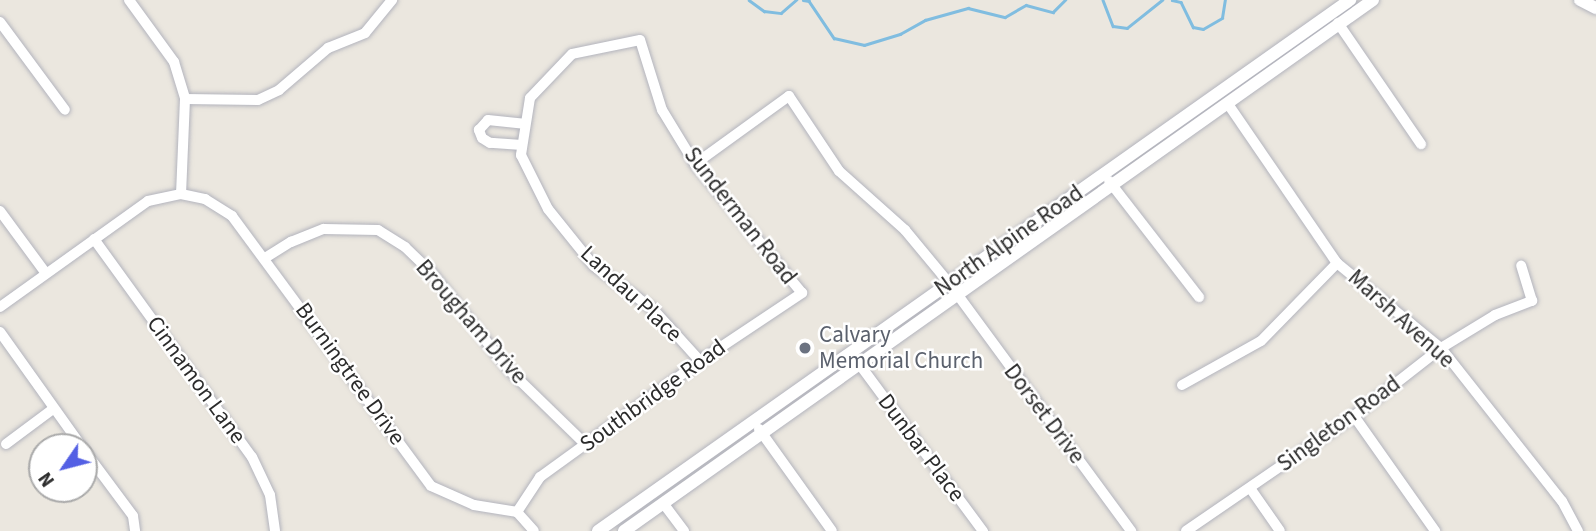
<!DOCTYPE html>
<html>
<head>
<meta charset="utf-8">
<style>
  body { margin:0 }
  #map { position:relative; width:1596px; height:531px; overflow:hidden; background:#ebe7df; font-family:"Source Sans 3",sans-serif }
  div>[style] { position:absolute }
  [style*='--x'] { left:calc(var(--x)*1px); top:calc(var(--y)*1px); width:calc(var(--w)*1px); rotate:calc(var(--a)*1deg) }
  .stream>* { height:2.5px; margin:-1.25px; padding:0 1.25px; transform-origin:1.25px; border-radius:1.25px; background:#80bde0 }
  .roads { filter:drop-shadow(0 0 2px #b3b4bd) drop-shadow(0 0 2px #b3b4bd) }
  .minor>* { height:10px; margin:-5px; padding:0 5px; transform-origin:5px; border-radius:5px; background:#fff }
  .secondary>* { height:12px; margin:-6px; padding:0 6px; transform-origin:6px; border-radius:6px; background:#fff }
  .dots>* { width:19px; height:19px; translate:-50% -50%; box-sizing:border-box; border:4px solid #fff; border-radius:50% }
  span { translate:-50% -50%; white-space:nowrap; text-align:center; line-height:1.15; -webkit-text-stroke:5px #fff; paint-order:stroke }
  .street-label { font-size:23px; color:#2b2b2b }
  .worship-label { font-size:23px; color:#5b616d }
  .left { translate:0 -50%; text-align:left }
  .north { position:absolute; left:28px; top:433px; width:70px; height:70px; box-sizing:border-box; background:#fff; border:2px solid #aaa; border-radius:50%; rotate:235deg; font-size:19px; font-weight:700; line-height:28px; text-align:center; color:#2b2b2b }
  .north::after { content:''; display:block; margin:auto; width:24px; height:32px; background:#5460e4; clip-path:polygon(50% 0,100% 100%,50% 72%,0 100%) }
</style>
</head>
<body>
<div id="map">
  <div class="stream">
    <div style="--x:749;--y:0;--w:19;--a:36"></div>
    <div style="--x:764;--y:11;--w:17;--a:7"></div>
    <div style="--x:781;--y:13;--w:20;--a:-41"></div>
    <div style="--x:803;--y:0;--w:6;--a:9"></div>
    <div style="--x:809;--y:1;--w:45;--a:56"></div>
    <div style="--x:834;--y:38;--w:31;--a:13"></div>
    <div style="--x:864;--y:45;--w:38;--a:-17"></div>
    <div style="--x:900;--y:34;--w:29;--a:-29"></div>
    <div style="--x:925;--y:20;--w:45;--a:-15.6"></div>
    <div style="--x:968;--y:8;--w:38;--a:14"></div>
    <div style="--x:1005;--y:17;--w:24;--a:-30"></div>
    <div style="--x:1026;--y:5;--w:28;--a:15"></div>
    <div style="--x:1053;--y:12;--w:17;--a:-45"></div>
    <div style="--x:1103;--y:0;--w:28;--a:69"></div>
    <div style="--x:1113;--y:26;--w:14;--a:8"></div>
    <div style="--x:1127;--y:28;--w:45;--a:-38.7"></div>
    <div style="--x:1172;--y:0;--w:9;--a:13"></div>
    <div style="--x:1181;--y:2;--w:28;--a:64"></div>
    <div style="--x:1193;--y:27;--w:10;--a:11"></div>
    <div style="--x:1203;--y:29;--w:22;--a:-30"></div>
    <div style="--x:1222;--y:18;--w:18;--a:-81"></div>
  </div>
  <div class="roads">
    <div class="minor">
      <div style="--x:129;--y:0;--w:77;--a:54"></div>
      <div style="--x:174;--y:62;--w:39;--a:73"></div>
      <div style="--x:185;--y:99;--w:95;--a:92.4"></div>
      <div style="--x:0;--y:22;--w:109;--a:53.5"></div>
      <div style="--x:1338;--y:23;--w:147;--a:55.6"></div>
      <div style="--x:185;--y:99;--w:73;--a:0.8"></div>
      <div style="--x:258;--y:100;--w:23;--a:-25"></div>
      <div style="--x:279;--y:90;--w:65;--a:-40.6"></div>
      <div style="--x:328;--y:48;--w:40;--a:-22"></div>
      <div style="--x:365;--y:33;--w:43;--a:-50.7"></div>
      <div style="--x:1228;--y:104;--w:193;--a:55.6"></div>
      <div style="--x:1337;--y:263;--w:134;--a:39.3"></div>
      <div style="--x:1441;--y:348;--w:195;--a:51.7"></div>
      <div style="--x:1562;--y:501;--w:34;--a:62"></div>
      <div style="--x:522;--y:145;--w:32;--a:-176"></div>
      <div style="--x:490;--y:143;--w:9;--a:-148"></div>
      <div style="--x:482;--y:138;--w:9;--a:-111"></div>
      <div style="--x:479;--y:130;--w:13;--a:-48"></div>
      <div style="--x:488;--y:120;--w:36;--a:6"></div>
      <div style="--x:695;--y:164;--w:116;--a:-35.9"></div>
      <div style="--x:789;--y:96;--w:90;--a:56.3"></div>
      <div style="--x:839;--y:171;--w:89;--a:41.8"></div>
      <div style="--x:905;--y:230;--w:69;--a:50.3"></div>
      <div style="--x:949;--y:283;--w:308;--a:53.7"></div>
      <div style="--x:1109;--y:181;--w:147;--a:52.2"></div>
      <div style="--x:0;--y:211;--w:76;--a:53.6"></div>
      <div style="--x:94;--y:239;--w:269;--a:54.1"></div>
      <div style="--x:252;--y:457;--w:42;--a:64.7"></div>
      <div style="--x:270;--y:495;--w:36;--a:82"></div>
      <div style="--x:265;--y:258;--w:31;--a:-32"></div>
      <div style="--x:291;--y:242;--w:35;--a:-22"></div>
      <div style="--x:324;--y:229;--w:54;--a:1.1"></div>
      <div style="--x:378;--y:230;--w:32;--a:32"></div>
      <div style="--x:405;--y:247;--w:36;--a:44"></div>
      <div style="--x:431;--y:272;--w:127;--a:51.4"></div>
      <div style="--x:510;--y:371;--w:105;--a:44.2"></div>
      <div style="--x:0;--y:307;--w:182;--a:-35.6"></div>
      <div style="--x:148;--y:201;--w:34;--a:-12"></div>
      <div style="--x:181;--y:194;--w:25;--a:12"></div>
      <div style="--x:205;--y:199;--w:32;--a:32"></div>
      <div style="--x:232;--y:216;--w:335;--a:53.6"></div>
      <div style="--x:431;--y:486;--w:47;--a:23.8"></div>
      <div style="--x:474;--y:505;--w:44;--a:9.2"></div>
      <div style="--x:517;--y:512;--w:25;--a:48"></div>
      <div style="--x:0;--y:332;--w:141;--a:54.5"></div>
      <div style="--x:860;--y:365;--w:207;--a:53.5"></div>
      <div style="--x:1182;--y:385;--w:90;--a:-29.1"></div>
      <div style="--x:1261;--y:341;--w:109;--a:-45.7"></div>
      <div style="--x:1354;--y:416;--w:141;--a:54.8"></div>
      <div style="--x:759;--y:429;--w:125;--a:54.4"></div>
      <div style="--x:6;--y:444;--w:59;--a:-36.7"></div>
      <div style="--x:84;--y:450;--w:82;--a:53.4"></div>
      <div style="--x:133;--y:516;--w:15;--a:82"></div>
      <div style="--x:1250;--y:488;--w:52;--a:55.1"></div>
      <div style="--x:663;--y:503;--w:35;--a:53"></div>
      <div style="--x:517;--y:512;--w:42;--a:-56.7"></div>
      <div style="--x:540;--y:477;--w:198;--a:-35.9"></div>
      <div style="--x:700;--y:361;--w:123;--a:-33.7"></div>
      <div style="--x:802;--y:293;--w:168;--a:-129.7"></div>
      <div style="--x:695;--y:164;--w:63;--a:-121.4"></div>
      <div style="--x:662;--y:110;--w:73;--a:-107.4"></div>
      <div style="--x:640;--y:40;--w:69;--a:168.4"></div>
      <div style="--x:572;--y:54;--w:61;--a:133.7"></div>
      <div style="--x:530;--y:98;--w:58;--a:99"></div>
      <div style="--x:521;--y:155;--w:60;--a:63.4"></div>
      <div style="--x:548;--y:209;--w:73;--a:51.1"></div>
      <div style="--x:594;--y:266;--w:73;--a:36.1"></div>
      <div style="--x:653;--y:309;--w:70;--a:47.9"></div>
      <div style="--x:1186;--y:531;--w:204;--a:-34.4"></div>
      <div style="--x:1354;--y:416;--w:110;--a:-38"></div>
      <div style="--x:1441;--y:348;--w:63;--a:-31.4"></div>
      <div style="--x:1495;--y:315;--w:40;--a:-21"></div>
      <div style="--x:1532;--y:301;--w:37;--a:-107"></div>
    </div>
    <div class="secondary">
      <div style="--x:1580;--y:0;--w:18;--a:27"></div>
      <div style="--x:598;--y:531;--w:921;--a:-35.23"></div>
      <div style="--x:624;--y:531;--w:918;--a:-35.33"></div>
    </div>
  </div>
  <div class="dots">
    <div style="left:805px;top:348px;background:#6b7280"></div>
  </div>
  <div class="street-label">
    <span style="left:740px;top:216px;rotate:52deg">Sunderman Road</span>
    <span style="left:1009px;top:241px;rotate:-35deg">North Alpine Road</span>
    <span style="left:631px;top:294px;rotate:43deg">Landau Place</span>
    <span style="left:1401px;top:319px;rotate:42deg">Marsh Avenue</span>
    <span style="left:471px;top:322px;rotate:49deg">Brougham Drive</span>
    <span style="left:350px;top:374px;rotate:54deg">Burningtree Drive</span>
    <span style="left:196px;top:380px;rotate:54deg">Cinnamon Lane</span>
    <span style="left:653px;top:396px;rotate:-36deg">Southbridge Road</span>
    <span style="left:1044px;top:414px;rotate:53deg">Dorset Drive</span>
    <span style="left:1339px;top:424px;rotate:-36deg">Singleton Road</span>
    <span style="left:921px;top:448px;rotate:53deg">Dunbar Place</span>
  </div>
  <div class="worship-label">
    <span class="left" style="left:819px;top:348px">Calvary<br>Memorial Church</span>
  </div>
  <div class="north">N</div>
</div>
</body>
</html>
